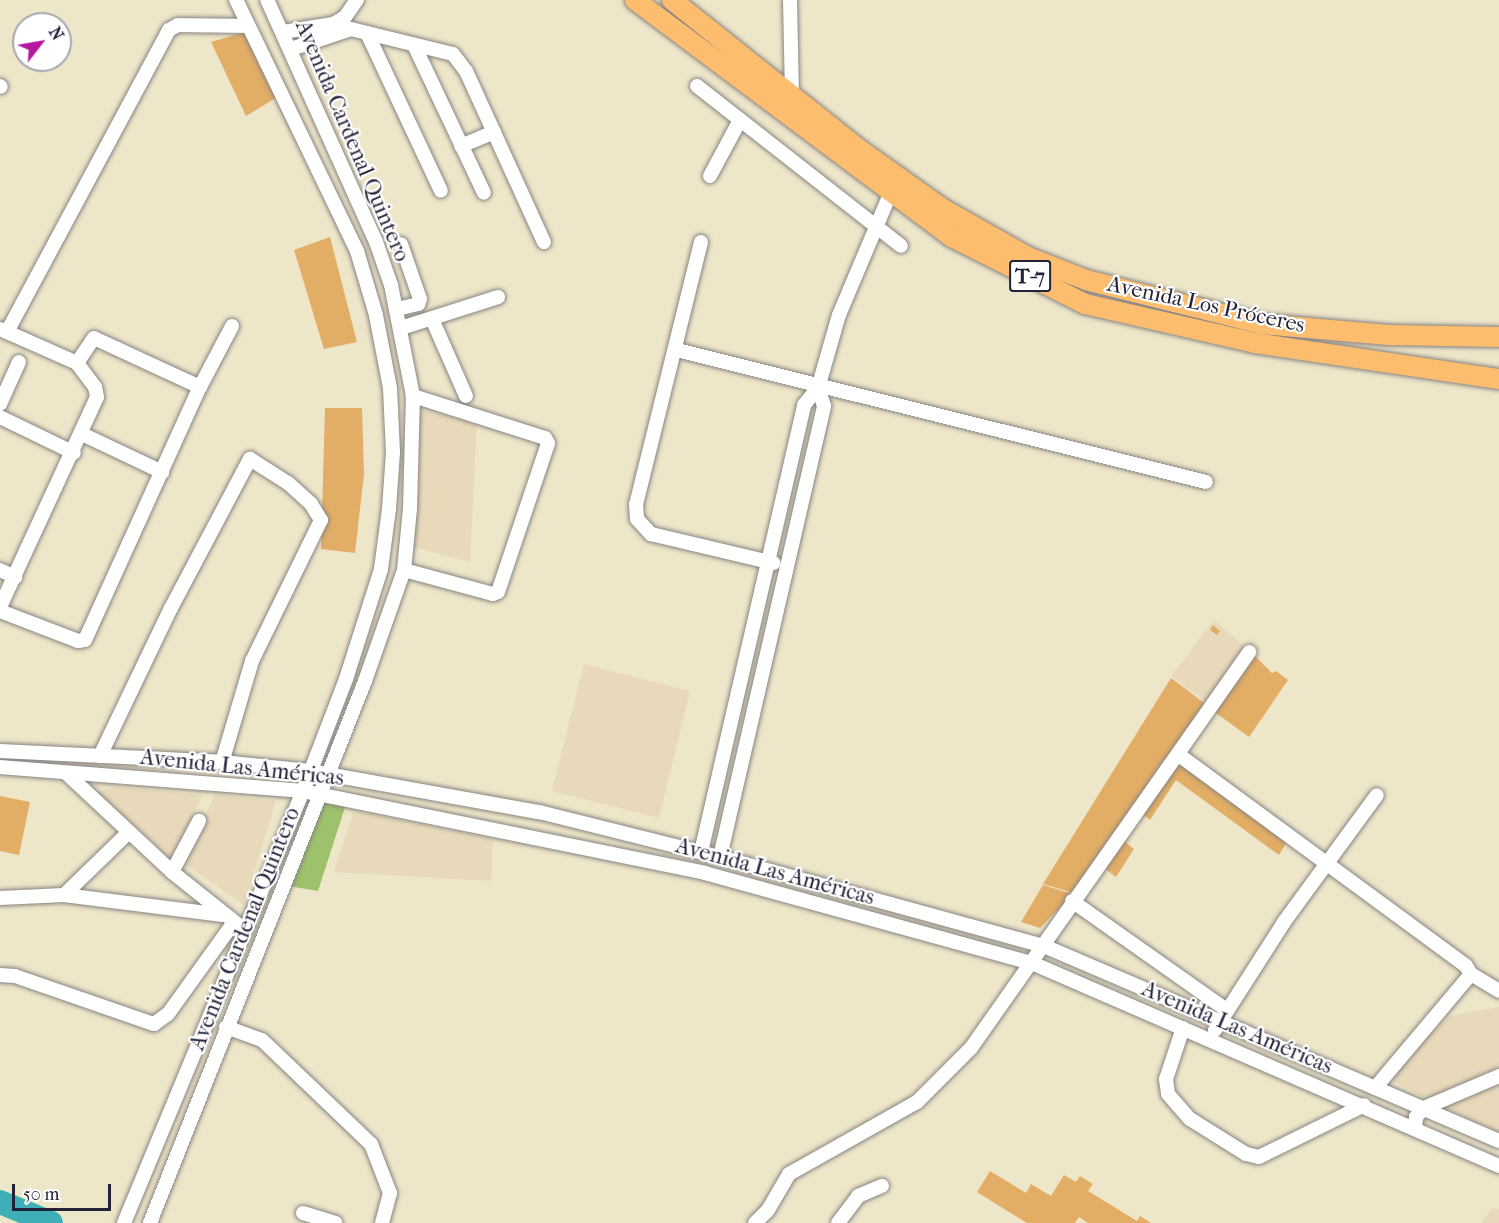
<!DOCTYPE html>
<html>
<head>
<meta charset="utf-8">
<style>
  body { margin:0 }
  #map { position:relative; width:1499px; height:1223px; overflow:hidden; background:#eee6c9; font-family:"IM FELL French Canon",serif }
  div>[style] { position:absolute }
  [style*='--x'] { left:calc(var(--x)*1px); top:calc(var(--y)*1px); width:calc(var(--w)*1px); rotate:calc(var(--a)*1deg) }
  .built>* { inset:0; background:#e8d9ba }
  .green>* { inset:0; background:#9ec16b }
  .river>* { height:24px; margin:-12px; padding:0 12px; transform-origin:12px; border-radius:12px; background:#3eafb6 }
  .building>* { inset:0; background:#e2ad65 }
  .roads { filter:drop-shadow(0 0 2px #888482) drop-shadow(0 0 2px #888482) }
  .minor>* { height:14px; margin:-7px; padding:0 7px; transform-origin:7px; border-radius:7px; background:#fff }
  .highway>* { height:20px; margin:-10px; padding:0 10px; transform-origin:10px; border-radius:10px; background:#fcbd6e }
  span { translate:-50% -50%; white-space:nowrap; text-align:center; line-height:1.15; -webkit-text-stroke:4.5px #fff; paint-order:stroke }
  .shield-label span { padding:2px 4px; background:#fff; border:2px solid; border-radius:4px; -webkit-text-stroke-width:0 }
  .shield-label { font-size:21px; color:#22223b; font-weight:700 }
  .street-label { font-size:22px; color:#22223b }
  .north { position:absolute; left:12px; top:12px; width:60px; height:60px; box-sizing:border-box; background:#fff; border:2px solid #a7a7b1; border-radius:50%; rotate:59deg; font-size:16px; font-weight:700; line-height:24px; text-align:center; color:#22223b }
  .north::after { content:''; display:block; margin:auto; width:21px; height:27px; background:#b5179e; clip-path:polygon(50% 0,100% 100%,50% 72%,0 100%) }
  .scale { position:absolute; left:12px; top:1184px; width:99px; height:27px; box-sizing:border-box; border:3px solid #22223b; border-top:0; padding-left:8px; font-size:18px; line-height:21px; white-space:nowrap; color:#22223b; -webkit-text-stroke:4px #fff; paint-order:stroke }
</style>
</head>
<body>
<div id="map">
  <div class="built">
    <div style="clip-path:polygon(412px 409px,477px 422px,470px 562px,408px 546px)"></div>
    <div style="clip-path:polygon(1214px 620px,1248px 649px,1207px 703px,1171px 676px)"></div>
    <div style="clip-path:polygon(584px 664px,690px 691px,659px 818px,552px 791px)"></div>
    <div style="clip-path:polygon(116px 787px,202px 795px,172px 860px,96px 792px)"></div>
    <div style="clip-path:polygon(215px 795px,276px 801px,244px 905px,181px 861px)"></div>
    <div style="clip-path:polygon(354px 811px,493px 839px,491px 881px,334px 872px)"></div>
    <div style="clip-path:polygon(1499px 1007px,1499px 1134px,1388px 1079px,1389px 1074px,1449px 1016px)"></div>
    <div style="clip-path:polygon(1492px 1209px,1499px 1209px,1499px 1223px,1481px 1223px)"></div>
  </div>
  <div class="green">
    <div style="clip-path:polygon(322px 797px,347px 801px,318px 891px,283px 885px)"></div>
  </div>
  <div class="river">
    <div style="--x:0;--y:1202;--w:55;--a:22.4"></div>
  </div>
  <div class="building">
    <div style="clip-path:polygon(245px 32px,279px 96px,246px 116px,211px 42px)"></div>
    <div style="clip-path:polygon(330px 237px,357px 342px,324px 349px,294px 250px)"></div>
    <div style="clip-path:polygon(325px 408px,362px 408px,364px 474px,355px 553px,321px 549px)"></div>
    <div style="clip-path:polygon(1213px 625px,1220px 631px,1217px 635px,1210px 630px)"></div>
    <div style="clip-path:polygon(1252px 653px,1272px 673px,1276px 671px,1288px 680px,1249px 737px,1212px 710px)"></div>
    <div style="clip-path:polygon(1171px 678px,1207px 705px,1178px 752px,1163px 761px,1074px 893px,1043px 884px)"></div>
    <div style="clip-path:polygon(1178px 757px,1288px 840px,1279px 855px,1176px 780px,1150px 820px,1137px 809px)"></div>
    <div style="clip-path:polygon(0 796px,30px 802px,19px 855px,0 851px)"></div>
    <div style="clip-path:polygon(1119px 837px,1134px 849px,1116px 877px,1100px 865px)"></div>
    <div style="clip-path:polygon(1043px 885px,1073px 894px,1040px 928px,1021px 922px)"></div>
    <div style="clip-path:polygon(990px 1171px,1026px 1193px,1031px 1184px,1051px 1196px,1064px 1175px,1076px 1182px,1080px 1176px,1093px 1184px,1088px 1191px,1137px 1221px,1140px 1216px,1151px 1223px,1088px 1223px,1079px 1217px,1075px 1223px,1027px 1223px,977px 1192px)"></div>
  </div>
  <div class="roads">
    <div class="minor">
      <div style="--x:790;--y:0;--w:96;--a:88.8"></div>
      <div style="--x:283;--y:32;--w:51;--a:-9.1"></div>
      <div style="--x:333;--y:24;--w:14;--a:-30"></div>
      <div style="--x:345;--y:17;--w:21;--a:-55"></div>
      <div style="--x:367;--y:33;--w:174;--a:64.9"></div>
      <div style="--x:415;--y:47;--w:161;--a:64.7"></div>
      <div style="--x:291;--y:49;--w:63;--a:-18.4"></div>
      <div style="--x:351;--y:29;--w:105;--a:13.8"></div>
      <div style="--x:453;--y:54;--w:21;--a:53"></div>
      <div style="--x:466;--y:71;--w:188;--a:65.5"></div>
      <div style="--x:0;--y:86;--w:1;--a:45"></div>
      <div style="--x:697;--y:86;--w:259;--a:38.1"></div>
      <div style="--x:461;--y:146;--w:36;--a:-23"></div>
      <div style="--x:710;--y:176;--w:64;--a:-61.8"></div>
      <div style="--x:701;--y:242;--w:270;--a:103.9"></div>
      <div style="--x:636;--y:504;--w:15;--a:86"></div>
      <div style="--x:637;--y:519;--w:21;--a:47"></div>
      <div style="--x:651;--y:534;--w:126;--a:13.3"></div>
      <div style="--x:397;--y:309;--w:22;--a:-13"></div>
      <div style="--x:418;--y:304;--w:5;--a:-68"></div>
      <div style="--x:420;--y:299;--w:58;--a:-109.1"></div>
      <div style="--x:432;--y:319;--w:84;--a:66.2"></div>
      <div style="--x:401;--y:328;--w:102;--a:-17.7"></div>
      <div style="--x:0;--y:329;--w:8;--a:23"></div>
      <div style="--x:7;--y:332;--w:343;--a:-61.8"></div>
      <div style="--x:169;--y:30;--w:10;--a:-29"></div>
      <div style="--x:178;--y:25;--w:70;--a:0.8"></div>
      <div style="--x:7;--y:332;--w:77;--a:23.9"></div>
      <div style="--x:77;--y:363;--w:30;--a:-56"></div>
      <div style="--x:94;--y:338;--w:117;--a:24.8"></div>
      <div style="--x:200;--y:387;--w:69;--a:-62.3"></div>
      <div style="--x:677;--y:350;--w:545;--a:14.01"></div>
      <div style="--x:0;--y:404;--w:46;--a:-65.7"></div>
      <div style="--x:0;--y:417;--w:82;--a:25.9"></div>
      <div style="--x:82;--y:434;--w:89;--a:25.4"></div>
      <div style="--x:0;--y:570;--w:17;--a:25"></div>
      <div style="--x:404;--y:570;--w:92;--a:15.1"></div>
      <div style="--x:493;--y:594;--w:5;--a:-22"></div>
      <div style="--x:498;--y:592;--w:157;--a:-71.4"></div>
      <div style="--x:548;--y:443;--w:6;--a:-121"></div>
      <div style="--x:545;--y:438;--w:139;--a:-162.3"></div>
      <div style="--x:0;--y:607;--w:231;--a:-65.2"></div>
      <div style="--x:97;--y:397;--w:10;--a:-101"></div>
      <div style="--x:95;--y:387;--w:30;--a:-127"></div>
      <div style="--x:0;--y:611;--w:84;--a:21"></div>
      <div style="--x:78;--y:641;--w:7;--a:-8"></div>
      <div style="--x:85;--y:640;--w:278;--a:-65.6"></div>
      <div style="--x:0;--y:751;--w:222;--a:2.8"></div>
      <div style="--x:222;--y:762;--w:88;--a:5.8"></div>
      <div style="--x:310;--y:771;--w:233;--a:10.2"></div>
      <div style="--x:539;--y:812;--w:187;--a:14"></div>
      <div style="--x:720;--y:857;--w:336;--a:15.4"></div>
      <div style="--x:1044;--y:946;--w:495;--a:23.2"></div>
      <div style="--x:1179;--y:755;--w:356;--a:36.3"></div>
      <div style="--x:1466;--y:966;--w:9;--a:58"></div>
      <div style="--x:1471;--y:974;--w:33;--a:31"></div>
      <div style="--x:100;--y:756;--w:164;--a:-64.4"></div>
      <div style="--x:171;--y:608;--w:169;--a:-62.1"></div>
      <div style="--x:250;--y:459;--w:45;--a:32.3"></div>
      <div style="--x:288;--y:483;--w:31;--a:42"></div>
      <div style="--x:311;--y:504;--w:19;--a:58"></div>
      <div style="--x:321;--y:520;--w:157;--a:116.1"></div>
      <div style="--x:252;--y:661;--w:105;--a:106.5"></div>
      <div style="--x:0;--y:767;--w:304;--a:4.5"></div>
      <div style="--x:303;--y:791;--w:410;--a:11.5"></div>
      <div style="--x:705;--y:873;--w:339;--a:15.4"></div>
      <div style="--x:1032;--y:963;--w:509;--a:23.49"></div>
      <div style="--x:66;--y:773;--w:145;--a:43"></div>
      <div style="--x:172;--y:872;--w:87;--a:38.5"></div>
      <div style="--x:701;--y:852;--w:459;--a:-77"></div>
      <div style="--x:804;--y:405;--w:22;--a:-51"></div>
      <div style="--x:818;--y:388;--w:76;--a:-74"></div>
      <div style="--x:839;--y:315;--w:131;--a:-67.1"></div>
      <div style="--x:720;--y:857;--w:463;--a:-77"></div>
      <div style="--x:824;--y:406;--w:19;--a:-108"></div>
      <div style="--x:172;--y:872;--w:58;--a:-62.1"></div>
      <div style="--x:64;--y:895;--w:89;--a:-44.1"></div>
      <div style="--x:0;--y:898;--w:64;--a:-2.7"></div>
      <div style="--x:64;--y:895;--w:160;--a:7.2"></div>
      <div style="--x:1072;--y:901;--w:187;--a:35.2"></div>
      <div style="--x:0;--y:975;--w:15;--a:4"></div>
      <div style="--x:15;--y:976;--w:147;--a:19.1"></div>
      <div style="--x:154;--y:1024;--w:17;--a:-36"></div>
      <div style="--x:168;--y:1014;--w:113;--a:-54.3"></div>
      <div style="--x:226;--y:1027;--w:38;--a:20"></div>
      <div style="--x:262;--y:1040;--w:151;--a:43.7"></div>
      <div style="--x:371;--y:1144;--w:53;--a:68.8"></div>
      <div style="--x:390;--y:1193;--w:31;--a:105"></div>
      <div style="--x:1183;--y:1028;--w:54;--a:108.4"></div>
      <div style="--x:1166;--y:1079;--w:15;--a:82"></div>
      <div style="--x:1168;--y:1094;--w:33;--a:49"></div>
      <div style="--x:1190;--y:1119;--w:66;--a:32"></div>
      <div style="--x:1246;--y:1154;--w:13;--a:13"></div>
      <div style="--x:1259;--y:1157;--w:117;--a:-26.3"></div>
      <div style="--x:1215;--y:1030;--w:128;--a:-57.4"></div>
      <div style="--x:1284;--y:922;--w:157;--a:-53.8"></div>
      <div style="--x:1375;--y:1088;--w:149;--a:-49.9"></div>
      <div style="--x:1415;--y:1129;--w:12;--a:-85"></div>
      <div style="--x:1416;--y:1117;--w:12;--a:-48"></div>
      <div style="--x:1424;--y:1108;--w:82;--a:-23.1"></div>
      <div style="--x:303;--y:1213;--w:34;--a:17"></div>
      <div style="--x:124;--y:1223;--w:468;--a:-67.5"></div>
      <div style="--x:303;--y:791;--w:120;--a:-69"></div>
      <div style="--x:346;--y:679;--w:115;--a:-72.3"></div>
      <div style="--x:381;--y:569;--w:61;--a:-82.4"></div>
      <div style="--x:389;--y:509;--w:57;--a:-86"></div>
      <div style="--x:393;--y:452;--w:64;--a:-92.7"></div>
      <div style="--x:390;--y:388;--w:74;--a:-100.9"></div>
      <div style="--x:376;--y:315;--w:67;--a:-106.5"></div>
      <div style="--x:357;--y:251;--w:279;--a:-115.7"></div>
      <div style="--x:150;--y:1223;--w:583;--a:-68.36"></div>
      <div style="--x:365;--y:681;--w:118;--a:-70.6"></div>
      <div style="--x:404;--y:570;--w:61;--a:-84.4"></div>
      <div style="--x:410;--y:509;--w:113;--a:-88.5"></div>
      <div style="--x:413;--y:396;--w:113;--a:-101.2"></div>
      <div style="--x:391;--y:285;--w:46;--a:-109.2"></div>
      <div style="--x:376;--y:242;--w:265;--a:-114.2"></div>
      <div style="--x:755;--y:1223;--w:18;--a:-45"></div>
      <div style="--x:768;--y:1210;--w:42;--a:-59.7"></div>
      <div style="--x:789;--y:1174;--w:147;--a:-29.4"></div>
      <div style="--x:917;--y:1102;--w:76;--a:-45"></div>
      <div style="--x:971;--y:1048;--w:484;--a:-54.9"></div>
      <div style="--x:838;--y:1223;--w:34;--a:-53"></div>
      <div style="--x:858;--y:1196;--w:26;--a:-23"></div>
    </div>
    <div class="highway">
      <div style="--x:635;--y:0;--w:396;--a:36.8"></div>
      <div style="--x:952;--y:237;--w:149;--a:26.7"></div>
      <div style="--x:1085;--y:304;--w:174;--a:12.9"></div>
      <div style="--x:1255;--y:343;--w:247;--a:8.4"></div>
      <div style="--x:672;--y:0;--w:241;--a:38.6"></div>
      <div style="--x:860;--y:150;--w:102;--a:35.4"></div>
      <div style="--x:943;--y:209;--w:98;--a:29.5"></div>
      <div style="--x:1028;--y:257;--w:62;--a:21.6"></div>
      <div style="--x:1086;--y:280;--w:181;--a:14"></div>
      <div style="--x:1262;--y:324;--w:127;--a:5"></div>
      <div style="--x:1389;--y:335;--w:110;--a:1"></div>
    </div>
  </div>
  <div class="shield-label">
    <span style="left:1030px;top:276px">T-7</span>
  </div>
  <div class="street-label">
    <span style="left:352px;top:141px;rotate:67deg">Avenida Cardenal Quintero</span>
    <span style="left:1206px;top:305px;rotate:12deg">Avenida Los Próceres</span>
    <span style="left:242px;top:768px;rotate:6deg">Avenida Las Américas</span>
    <span style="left:775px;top:872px;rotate:15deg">Avenida Las Américas</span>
    <span style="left:245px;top:929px;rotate:-68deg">Avenida Cardenal Quintero</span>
    <span style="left:1237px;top:1028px;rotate:23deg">Avenida Las Américas</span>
  </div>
  <div class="north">N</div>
  <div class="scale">50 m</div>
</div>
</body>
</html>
